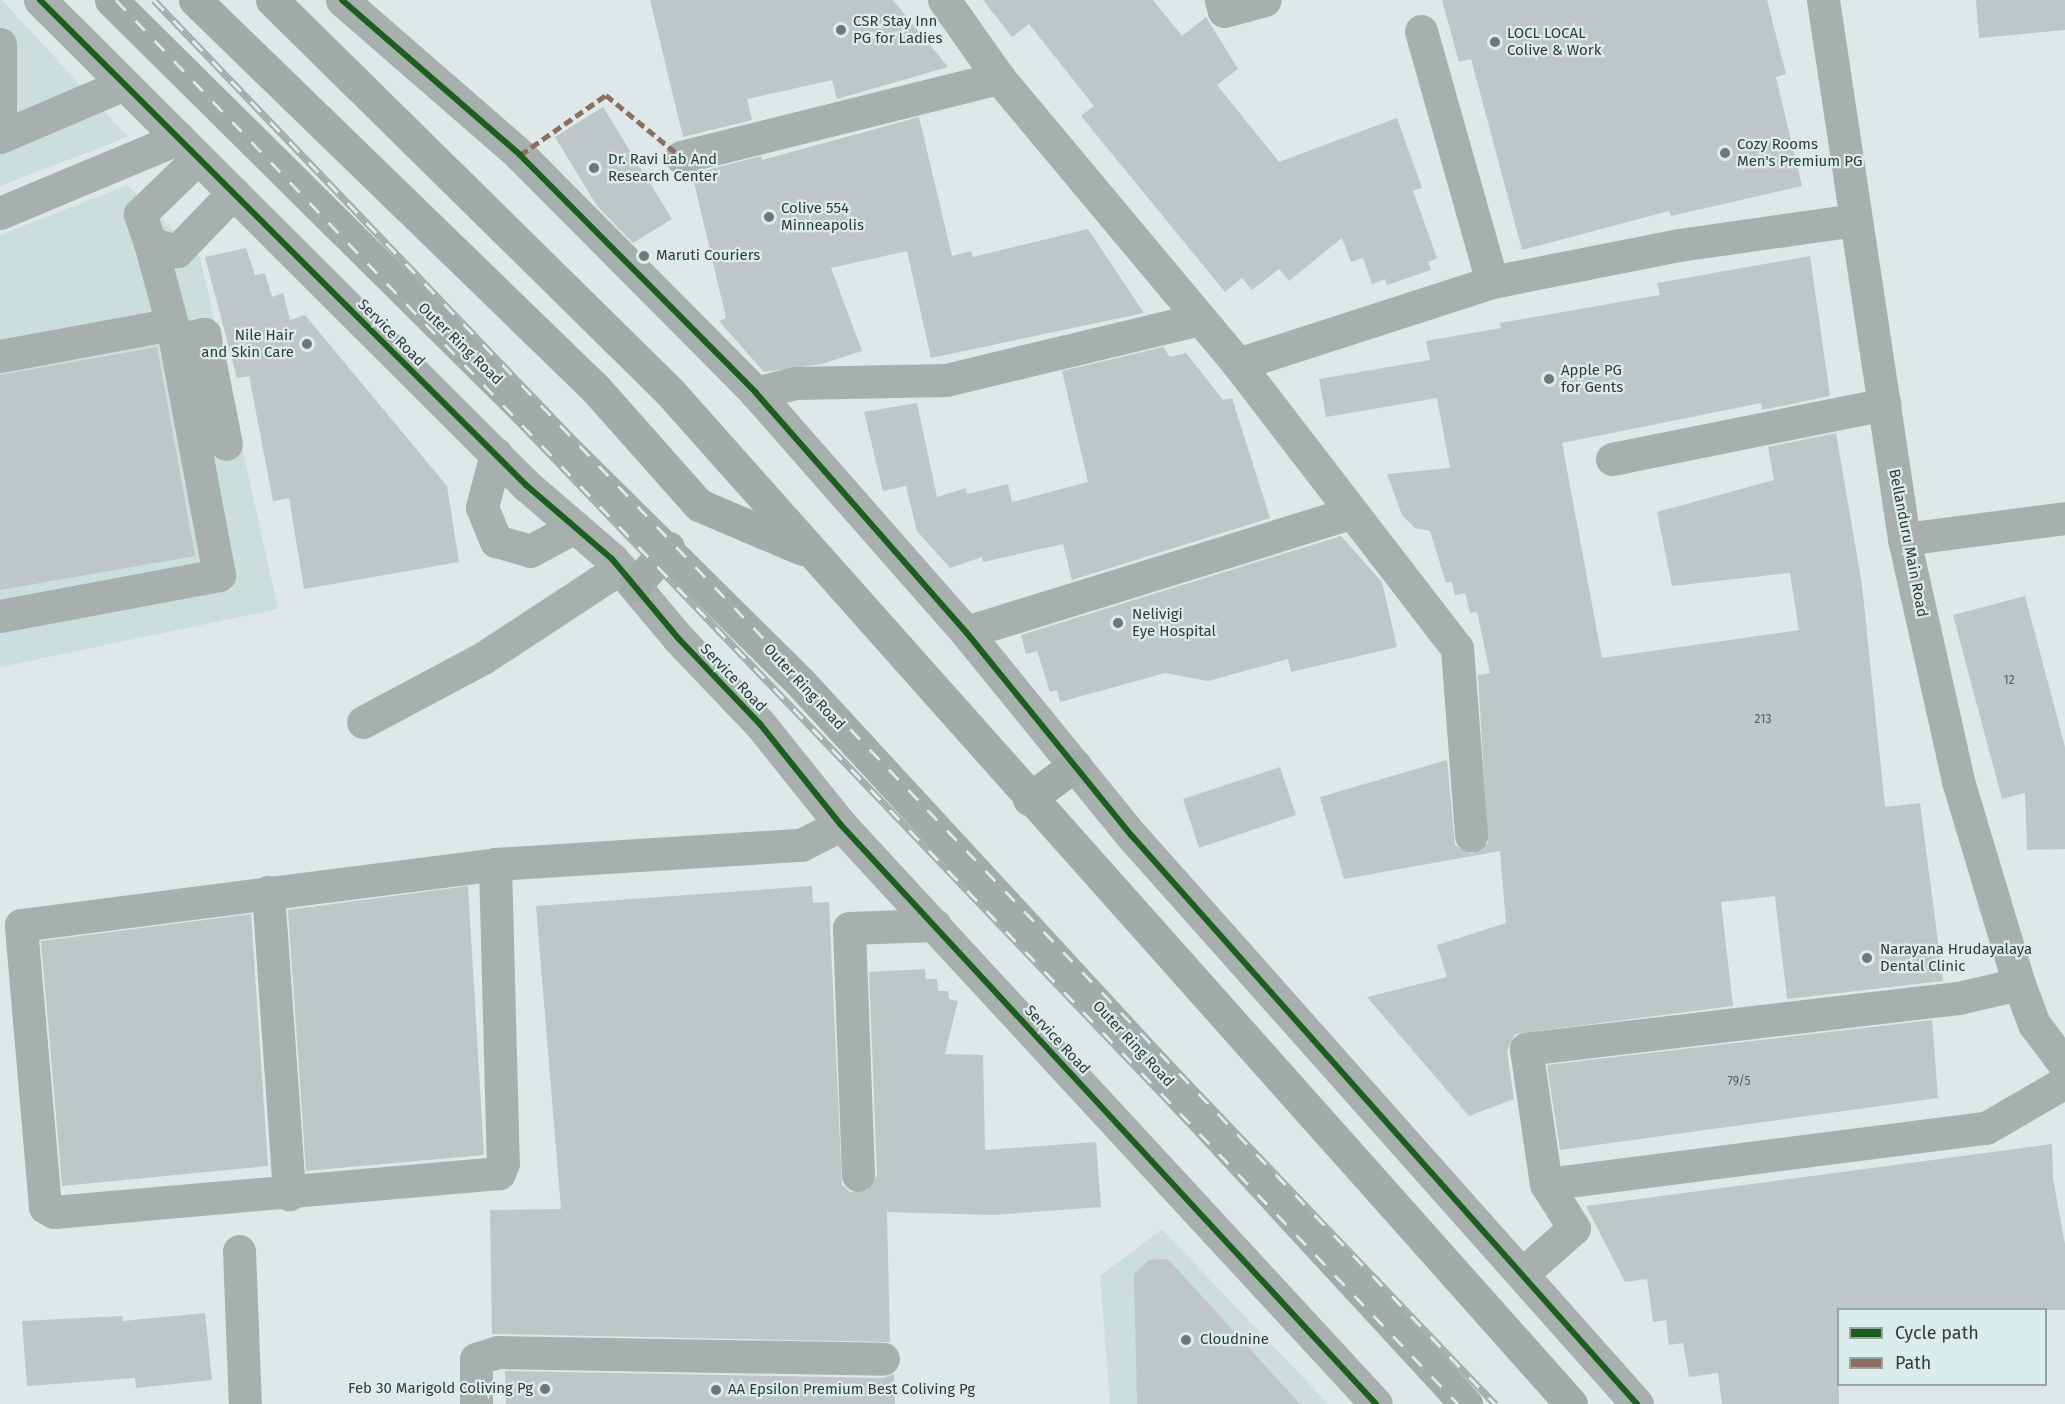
<!DOCTYPE html>
<html>
<head>
<meta charset="utf-8">
<style>
  body { margin:0 }
  #map { position:relative; width:2065px; height:1404px; overflow:hidden; background:#dee8e8; font-family:"Fira Sans",sans-serif }
  div>[style] { position:absolute }
  [style*='--x'] { left:calc(var(--x)*1px); top:calc(var(--y)*1px); width:calc(var(--w)*1px); rotate:calc(var(--a)*1deg) }
  .built>* { inset:0; background:#cbdddd }
  .building>* { inset:0; background:#bfc6c7 }
  .minor>* { height:33px; margin:-16.5px; padding:0 16.5px; transform-origin:16.5px; border-radius:16.5px; background:#a7b0ac }
  .highway>* { height:33px; margin:-16.5px; padding:0 16.5px; transform-origin:16.5px; border-radius:16.5px; background:#a1aca8 }
  .rail>* { height:7px; margin-top:-3.5px; transform-origin:0; background:repeating-linear-gradient(90deg,#daeceb 0 14px,#a4acaa 0 28px); box-sizing:border-box; border-block:2px solid #a4acaa }
  .quiet>* { height:4.5px; margin-top:-2.25px; transform-origin:0; background:repeating-linear-gradient(90deg,#8d6e63 0 9px,transparent 0 13.5px) }
  .cycleway>* { height:6px; margin:-3px; padding:0 3px; transform-origin:3px; border-radius:3px; background:#1b5e20 }
  .dots>* { width:16px; height:16px; translate:-50% -50%; box-sizing:border-box; border:3px solid #daeceb; border-radius:50% }
  span { translate:-50% -50%; white-space:nowrap; text-align:center; line-height:1.15; -webkit-text-stroke:4.5px #daeceb; paint-order:stroke }
  .number-label { font-size:12px; color:#565d5d }
  .number-label span { -webkit-text-stroke-width:0 }
  .poi-label { font-size:15px; color:#333a3a }
  .left { translate:0 -50%; text-align:left }
  .right { translate:-100% -50%; text-align:right }
  .street-label { font-size:15px; color:#333a3a }
  .legend { position:absolute; left:1837px; top:1308px; width:210px; height:78px; box-sizing:border-box; background:#daeceb; border:2px solid #97a5a4; margin:0; padding:8px 10px; list-style:none; font-size:18px; color:#333a3a }
  .legend li { display:flex; align-items:center; gap:12px; height:30px }
  .legend b { width:30px; border:2px solid #97a5a4 }
</style>
</head>
<body>
<div id="map">
  <div class="built">
    <div style="clip-path:polygon(0 0,2px 0,128px 137px,0 186px)"></div>
    <div style="clip-path:polygon(127px 185px,200px 257px,278px 609px,0 667px,0 235px)"></div>
    <div style="clip-path:polygon(1162px 1229px,1328px 1404px,1110px 1404px,1100px 1276px)"></div>
  </div>
  <div class="building">
    <div style="clip-path:polygon(650px 0,893px 0,948px 67px,837px 99px,832px 80px,747px 99px,752px 120px,683px 137px)"></div>
    <div style="clip-path:polygon(983px 0,1153px 0,1182px 36px,1206px 17px,1238px 69px,1217px 85px,1279px 162px,1397px 118px,1422px 188px,1413px 191px,1437px 258px,1428px 262px,1431px 270px,1387px 285px,1385px 279px,1372px 284px,1363px 258px,1351px 262px,1342px 238px,1289px 281px,1279px 269px,1252px 290px,1242px 278px,1225px 292px,1081px 116px,1094px 106px,1029px 24px,1012px 37px)"></div>
    <div style="clip-path:polygon(1442px 0,1767px 0,1786px 74px,1776px 77px,1802px 186px,1671px 216px,1669px 211px,1522px 250px,1471px 59px,1459px 62px)"></div>
    <div style="clip-path:polygon(1976px 0,2065px 0,2065px 30px,1979px 38px)"></div>
    <div style="clip-path:polygon(603px 107px,672px 219px,633px 243px,597px 206px,555px 137px)"></div>
    <div style="clip-path:polygon(919px 117px,952px 256px,971px 251px,973px 257px,1088px 229px,1144px 313px,931px 358px,907px 251px,831px 268px,862px 351px,822px 364px,764px 372px,719px 321px,726px 318px,692px 174px,761px 156px,762px 160px)"></div>
    <div style="clip-path:polygon(246px 248px,255px 275px,265px 273px,272px 297px,283px 293px,290px 320px,305px 315px,447px 486px,459px 562px,304px 589px,289px 498px,273px 501px,249px 376px,237px 378px,205px 257px)"></div>
    <div style="clip-path:polygon(1810px 256px,1830px 396px,1762px 410px,1761px 403px,1562px 443px,1602px 658px,1799px 630px,1790px 573px,1672px 586px,1657px 512px,1774px 480px,1768px 447px,1836px 433px,1862px 585px,1885px 807px,1920px 803px,1943px 981px,1787px 999px,1775px 896px,1721px 902px,1733px 1006px,1515px 1034px,1507px 1051px,1514px 1099px,1469px 1116px,1367px 997px,1447px 977px,1437px 945px,1506px 923px,1500px 851px,1344px 879px,1320px 797px,1447px 760px,1455px 845px,1472px 854px,1488px 843px,1478px 675px,1490px 673px,1477px 612px,1470px 613px,1465px 593px,1455px 595px,1452px 582px,1446px 583px,1430px 531px,1415px 528px,1402px 515px,1387px 474px,1450px 468px,1437px 398px,1326px 417px,1319px 379px,1430px 360px,1426px 341px,1501px 328px,1500px 323px,1660px 295px,1657px 283px)"></div>
    <div style="clip-path:polygon(157px 347px,195px 556px,0 590px,0 375px)"></div>
    <div style="clip-path:polygon(1163px 347px,1170px 357px,1186px 353px,1223px 400px,1232px 398px,1270px 518px,1072px 580px,1063px 544px,983px 562px,982px 557px,950px 568px,917px 531px,906px 486px,883px 491px,864px 412px,917px 403px,937px 497px,966px 488px,967px 494px,1008px 484px,1012px 502px,1088px 482px,1062px 371px)"></div>
    <div style="clip-path:polygon(1341px 536px,1382px 582px,1397px 647px,1291px 672px,1288px 659px,1208px 681px,1165px 673px,1060px 702px,1057px 690px,1050px 692px,1037px 651px,1026px 654px,1021px 635px)"></div>
    <div style="clip-path:polygon(2025px 596px,2065px 747px,2065px 849px,2027px 850px,2025px 793px,2002px 799px,1953px 615px)"></div>
    <div style="clip-path:polygon(1280px 767px,1296px 815px,1199px 848px,1183px 799px)"></div>
    <div style="clip-path:polygon(468px 886px,484px 1155px,306px 1171px,288px 910px)"></div>
    <div style="clip-path:polygon(812px 886px,813px 903px,829px 902px,842px 1185px,850px 1192px,867px 1191px,877px 1175px,869px 972px,925px 969px,926px 979px,937px 979px,938px 991px,948px 991px,949px 999px,958px 1001px,945px 1054px,983px 1055px,985px 1150px,1096px 1142px,1101px 1207px,993px 1215px,887px 1212px,890px 1342px,492px 1334px,490px 1210px,561px 1209px,536px 906px)"></div>
    <div style="clip-path:polygon(251px 914px,268px 1166px,62px 1186px,41px 941px)"></div>
    <div style="clip-path:polygon(1932px 1020px,1938px 1098px,1560px 1150px,1547px 1065px)"></div>
    <div style="clip-path:polygon(2052px 1144px,2053px 1179px,2065px 1244px,2065px 1310px,1839px 1310px,1839px 1404px,1722px 1404px,1718px 1373px,1689px 1377px,1683px 1343px,1669px 1345px,1666px 1320px,1653px 1322px,1647px 1279px,1625px 1282px,1586px 1206px)"></div>
    <div style="clip-path:polygon(1168px 1259px,1300px 1404px,1137px 1404px,1134px 1274px,1149px 1260px)"></div>
    <div style="clip-path:polygon(205px 1313px,212px 1380px,136px 1388px,135px 1378px,27px 1386px,22px 1321px,122px 1316px,123px 1321px)"></div>
    <div style="clip-path:polygon(505px 1371px,883px 1378px,894px 1374px,895px 1404px,506px 1404px)"></div>
  </div>
  <div class="minor">
    <div style="--x:40;--y:0;--w:687;--a:44.94"></div>
    <div style="--x:526;--y:485;--w:113;--a:40.7"></div>
    <div style="--x:612;--y:559;--w:103;--a:50.1"></div>
    <div style="--x:678;--y:638;--w:119;--a:46.4"></div>
    <div style="--x:760;--y:724;--w:129;--a:51.3"></div>
    <div style="--x:841;--y:825;--w:788;--a:47.26"></div>
    <div style="--x:342;--y:0;--w:236;--a:41"></div>
    <div style="--x:520;--y:155;--w:335;--a:45.2"></div>
    <div style="--x:756;--y:393;--w:318;--a:48.7"></div>
    <div style="--x:966;--y:632;--w:263;--a:50.9"></div>
    <div style="--x:1132;--y:836;--w:760;--a:48.36"></div>
    <div style="--x:944;--y:0;--w:95;--a:54.8"></div>
    <div style="--x:999;--y:78;--w:373;--a:50.1"></div>
    <div style="--x:1238;--y:364;--w:359;--a:52.4"></div>
    <div style="--x:1457;--y:648;--w:188;--a:85.7"></div>
    <div style="--x:1221;--y:0;--w:11;--a:75"></div>
    <div style="--x:1224;--y:11;--w:42;--a:-15"></div>
    <div style="--x:1823;--y:0;--w:545;--a:81.45"></div>
    <div style="--x:1904;--y:539;--w:248;--a:77.4"></div>
    <div style="--x:1958;--y:781;--w:212;--a:73.3"></div>
    <div style="--x:2019;--y:984;--w:43;--a:69.4"></div>
    <div style="--x:2034;--y:1024;--w:51;--a:52.9"></div>
    <div style="--x:1421;--y:31;--w:261;--a:74.2"></div>
    <div style="--x:0;--y:44;--w:82;--a:90"></div>
    <div style="--x:0;--y:137;--w:135;--a:-23.1"></div>
    <div style="--x:681;--y:157;--w:328;--a:-14"></div>
    <div style="--x:198;--y:158;--w:81;--a:136"></div>
    <div style="--x:140;--y:214;--w:31;--a:71"></div>
    <div style="--x:150;--y:243;--w:28;--a:17"></div>
    <div style="--x:177;--y:251;--w:81;--a:-46"></div>
    <div style="--x:0;--y:213;--w:194;--a:-22.7"></div>
    <div style="--x:176;--y:340;--w:29;--a:-12"></div>
    <div style="--x:204;--y:334;--w:112;--a:78.7"></div>
    <div style="--x:0;--y:356;--w:175;--a:-10.5"></div>
    <div style="--x:1238;--y:364;--w:267;--a:-17.9"></div>
    <div style="--x:1492;--y:282;--w:191;--a:-11.2"></div>
    <div style="--x:1679;--y:245;--w:177;--a:-8.1"></div>
    <div style="--x:756;--y:393;--w:40;--a:-14.4"></div>
    <div style="--x:795;--y:383;--w:151;--a:-1.1"></div>
    <div style="--x:946;--y:380;--w:261;--a:-13.5"></div>
    <div style="--x:496;--y:454;--w:55;--a:104.8"></div>
    <div style="--x:482;--y:507;--w:37;--a:68"></div>
    <div style="--x:496;--y:541;--w:35;--a:16"></div>
    <div style="--x:530;--y:551;--w:51;--a:-28.1"></div>
    <div style="--x:1612;--y:459;--w:278;--a:-11.4"></div>
    <div style="--x:1904;--y:539;--w:162;--a:-7.4"></div>
    <div style="--x:0;--y:616;--w:223;--a:-10.6"></div>
    <div style="--x:219;--y:575;--w:255;--a:-100.6"></div>
    <div style="--x:172;--y:324;--w:84;--a:-105.2"></div>
    <div style="--x:966;--y:632;--w:403;--a:-17.2"></div>
    <div style="--x:363;--y:722;--w:136;--a:-28.1"></div>
    <div style="--x:483;--y:658;--w:164;--a:-33.3"></div>
    <div style="--x:495;--y:864;--w:299;--a:88.5"></div>
    <div style="--x:503;--y:1163;--w:11;--a:112"></div>
    <div style="--x:499;--y:1173;--w:447;--a:175"></div>
    <div style="--x:54;--y:1212;--w:10;--a:-151"></div>
    <div style="--x:45;--y:1207;--w:283;--a:-94.9"></div>
    <div style="--x:21;--y:925;--w:478;--a:-7.3"></div>
    <div style="--x:495;--y:864;--w:307;--a:-3.6"></div>
    <div style="--x:801;--y:845;--w:45;--a:-26.6"></div>
    <div style="--x:268;--y:892;--w:303;--a:86"></div>
    <div style="--x:2019;--y:984;--w:63;--a:167.1"></div>
    <div style="--x:1958;--y:998;--w:435;--a:173.3"></div>
    <div style="--x:1526;--y:1049;--w:136;--a:81.6"></div>
    <div style="--x:1546;--y:1184;--w:444;--a:-7.3"></div>
    <div style="--x:1986;--y:1128;--w:91;--a:-30.2"></div>
    <div style="--x:858;--y:1175;--w:247;--a:-92.1"></div>
    <div style="--x:849;--y:928;--w:86;--a:-2"></div>
    <div style="--x:239;--y:1251;--w:153;--a:87.8"></div>
    <div style="--x:1522;--y:1274;--w:69;--a:-41.5"></div>
    <div style="--x:1574;--y:1228;--w:52;--a:-122.5"></div>
    <div style="--x:476;--y:1404;--w:45;--a:-90"></div>
    <div style="--x:476;--y:1359;--w:23;--a:-18"></div>
    <div style="--x:498;--y:1352;--w:385;--a:1"></div>
  </div>
  <div class="highway">
    <div style="--x:111;--y:0;--w:968;--a:44.71"></div>
    <div style="--x:799;--y:681;--w:984;--a:47.31"></div>
    <div style="--x:195;--y:0;--w:557;--a:44.13"></div>
    <div style="--x:595;--y:388;--w:157;--a:48.4"></div>
    <div style="--x:699;--y:505;--w:112;--a:23.1"></div>
    <div style="--x:272;--y:0;--w:559;--a:44.56"></div>
    <div style="--x:670;--y:392;--w:1355;--a:48.32"></div>
    <div style="--x:635;--y:585;--w:50;--a:-48.3"></div>
    <div style="--x:1029;--y:799;--w:57;--a:-36.5"></div>
  </div>
  <div class="rail">
    <div style="--x:116;--y:0;--w:1942;--a:46.29"></div>
    <div style="--x:154;--y:0;--w:1942;--a:46.31"></div>
  </div>
  <div class="quiet">
    <div style="--x:520;--y:155;--w:105;--a:-34.9"></div>
    <div style="--x:606;--y:95;--w:97;--a:39.6"></div>
  </div>
  <div class="cycleway">
    <div style="--x:40;--y:0;--w:687;--a:44.94"></div>
    <div style="--x:526;--y:485;--w:113;--a:40.7"></div>
    <div style="--x:612;--y:559;--w:103;--a:50.1"></div>
    <div style="--x:678;--y:638;--w:119;--a:46.4"></div>
    <div style="--x:760;--y:724;--w:129;--a:51.3"></div>
    <div style="--x:841;--y:825;--w:788;--a:47.26"></div>
    <div style="--x:342;--y:0;--w:236;--a:41"></div>
    <div style="--x:520;--y:155;--w:335;--a:45.2"></div>
    <div style="--x:756;--y:393;--w:318;--a:48.7"></div>
    <div style="--x:966;--y:632;--w:263;--a:50.9"></div>
    <div style="--x:1132;--y:836;--w:760;--a:48.36"></div>
  </div>
  <div class="dots">
    <div style="left:841px;top:30px;background:#6f7777"></div>
    <div style="left:1495px;top:42px;background:#6f7777"></div>
    <div style="left:1725px;top:153px;background:#6f7777"></div>
    <div style="left:594px;top:168px;background:#6f7777"></div>
    <div style="left:769px;top:217px;background:#6f7777"></div>
    <div style="left:644px;top:256px;background:#6f7777"></div>
    <div style="left:307px;top:344px;background:#6f7777"></div>
    <div style="left:1549px;top:379px;background:#6f7777"></div>
    <div style="left:1118px;top:623px;background:#6f7777"></div>
    <div style="left:1867px;top:958px;background:#6f7777"></div>
    <div style="left:1186px;top:1340px;background:#6f7777"></div>
    <div style="left:545px;top:1389px;background:#6f7777"></div>
    <div style="left:716px;top:1390px;background:#6f7777"></div>
  </div>
  <div class="number-label">
    <span style="left:2009px;top:681px">12</span>
    <span style="left:1763px;top:720px">213</span>
    <span style="left:1739px;top:1082px">79/5</span>
  </div>
  <div class="poi-label">
    <span class="left" style="left:853px;top:30px">CSR Stay Inn<br>PG for Ladies</span>
    <span class="left" style="left:1507px;top:42px">LOCL LOCAL<br>Colive &amp; Work</span>
    <span class="left" style="left:1737px;top:153px">Cozy Rooms<br>Men's Premium PG</span>
    <span class="left" style="left:608px;top:168px">Dr. Ravi Lab And<br>Research Center</span>
    <span class="left" style="left:781px;top:217px">Colive 554<br>Minneapolis</span>
    <span class="left" style="left:656px;top:256px">Maruti Couriers</span>
    <span class="right" style="left:294px;top:344px">Nile Hair<br>and Skin Care</span>
    <span class="left" style="left:1561px;top:379px">Apple PG<br>for Gents</span>
    <span class="left" style="left:1132px;top:623px">Nelivigi<br>Eye Hospital</span>
    <span class="left" style="left:1880px;top:958px">Narayana Hrudayalaya<br>Dental Clinic</span>
    <span class="left" style="left:1200px;top:1340px">Cloudnine</span>
    <span class="right" style="left:533px;top:1389px">Feb 30 Marigold Coliving Pg</span>
    <span class="left" style="left:728px;top:1390px">AA Epsilon Premium Best Coliving Pg</span>
  </div>
  <div class="street-label">
    <span style="left:391px;top:333px;rotate:45deg">Service Road</span>
    <span style="left:460px;top:344px;rotate:44deg">Outer Ring Road</span>
    <span style="left:1908px;top:543px;rotate:79deg">Bellanduru Main Road</span>
    <span style="left:733px;top:678px;rotate:46deg">Service Road</span>
    <span style="left:804px;top:687px;rotate:47deg">Outer Ring Road</span>
    <span style="left:1057px;top:1040px;rotate:47deg">Service Road</span>
    <span style="left:1133px;top:1044px;rotate:47deg">Outer Ring Road</span>
  </div>
  <ul class="legend">
  <li><b style="height:8px;background:#1b5e20"></b>Cycle path</li>
  <li><b style="height:8px;background:#8d6e63"></b>Path</li>
  </ul>
</div>
</body>
</html>
